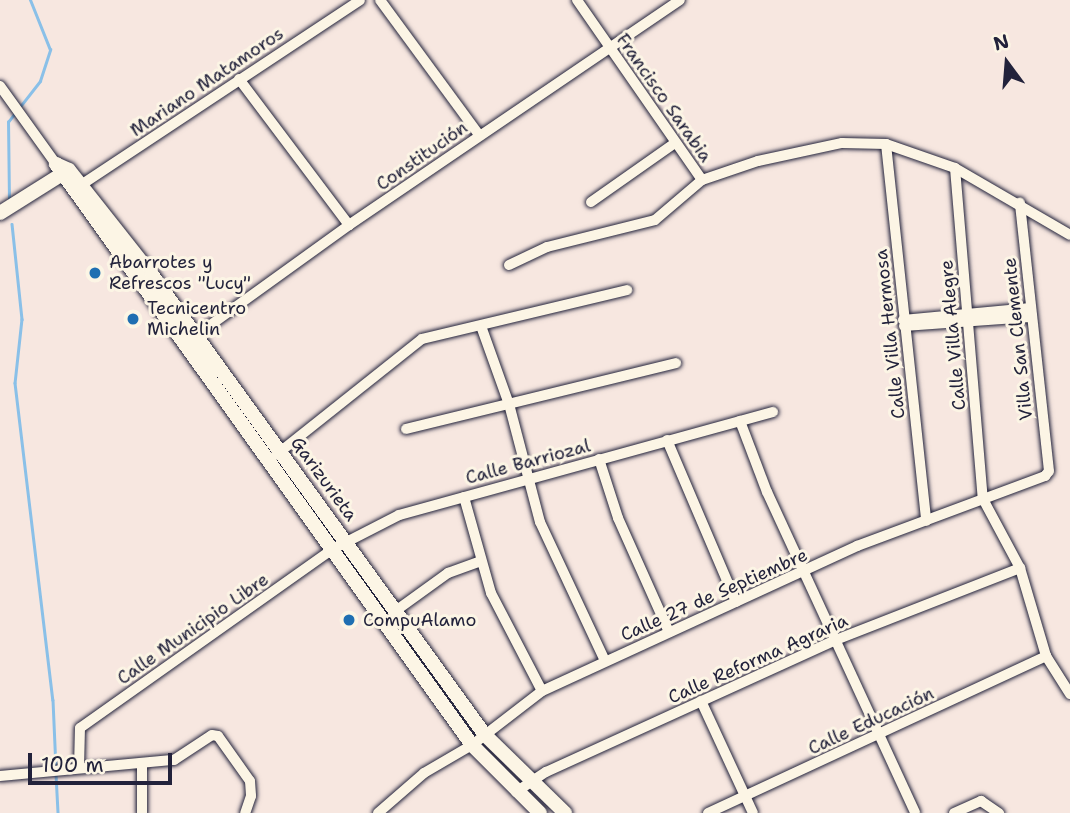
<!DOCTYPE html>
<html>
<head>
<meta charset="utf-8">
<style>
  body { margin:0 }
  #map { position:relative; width:1070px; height:813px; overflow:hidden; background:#f7e7e0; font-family:"Shantell Sans",sans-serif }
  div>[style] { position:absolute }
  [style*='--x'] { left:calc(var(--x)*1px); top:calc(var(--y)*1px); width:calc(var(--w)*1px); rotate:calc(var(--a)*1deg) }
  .stream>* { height:2.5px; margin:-1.25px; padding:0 1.25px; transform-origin:1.25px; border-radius:1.25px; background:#8ac0e8 }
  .roads { filter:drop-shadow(0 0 2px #22223b) drop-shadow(0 0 2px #22223b) }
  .street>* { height:10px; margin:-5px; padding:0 5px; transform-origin:5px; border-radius:5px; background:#fcf5e5 }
  .secondary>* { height:14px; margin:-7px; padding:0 7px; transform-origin:7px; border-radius:7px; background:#fcf5e5 }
  .dots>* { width:19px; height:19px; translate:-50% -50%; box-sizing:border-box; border:4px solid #fcf5e5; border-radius:50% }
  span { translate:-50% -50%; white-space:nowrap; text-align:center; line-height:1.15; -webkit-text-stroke:6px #fcf5e5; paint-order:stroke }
  .street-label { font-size:18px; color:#22223b }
  .poi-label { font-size:18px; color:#22223b }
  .left { translate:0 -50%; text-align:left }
  .north { position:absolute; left:972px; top:28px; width:70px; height:70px; -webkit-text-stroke:5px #fcf5e5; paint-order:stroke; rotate:344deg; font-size:19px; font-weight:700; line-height:28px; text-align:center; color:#22223b }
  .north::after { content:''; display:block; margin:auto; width:24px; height:32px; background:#22223b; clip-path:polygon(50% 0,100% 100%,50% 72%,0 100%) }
  .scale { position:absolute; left:28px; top:753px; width:144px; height:32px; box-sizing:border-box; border:4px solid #22223b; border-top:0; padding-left:9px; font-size:21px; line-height:24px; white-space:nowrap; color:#22223b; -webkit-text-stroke:5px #fcf5e5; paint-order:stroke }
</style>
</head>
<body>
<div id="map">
  <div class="stream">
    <div style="--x:19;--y:108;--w:34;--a:-52"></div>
    <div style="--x:40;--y:81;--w:33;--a:-72"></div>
    <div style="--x:50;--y:50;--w:54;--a:-111.8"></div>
    <div style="--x:9;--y:202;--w:80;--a:-90.7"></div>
    <div style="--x:8;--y:122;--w:11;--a:-52"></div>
    <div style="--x:12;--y:224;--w:96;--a:84"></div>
    <div style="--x:22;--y:319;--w:64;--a:96.2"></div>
    <div style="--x:15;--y:383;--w:319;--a:83.2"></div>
    <div style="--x:53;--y:700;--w:68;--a:87.5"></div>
    <div style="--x:56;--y:774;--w:39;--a:87"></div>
  </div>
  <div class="roads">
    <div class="street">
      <div style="--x:380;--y:0;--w:167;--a:53.7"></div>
      <div style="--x:577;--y:0;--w:219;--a:55.2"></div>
      <div style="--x:239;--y:79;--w:183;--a:53"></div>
      <div style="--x:0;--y:86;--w:96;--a:54.3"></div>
      <div style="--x:886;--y:144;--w:379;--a:83.9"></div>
      <div style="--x:955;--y:168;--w:332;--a:85.2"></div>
      <div style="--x:983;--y:499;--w:78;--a:61.8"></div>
      <div style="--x:1020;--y:568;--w:92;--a:73.5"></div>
      <div style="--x:1046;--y:656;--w:45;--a:57.7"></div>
      <div style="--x:78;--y:187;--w:338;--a:-33.5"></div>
      <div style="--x:591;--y:202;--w:103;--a:-35.1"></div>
      <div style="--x:509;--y:265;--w:42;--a:-25.3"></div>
      <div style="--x:547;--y:247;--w:111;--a:-14"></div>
      <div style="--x:655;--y:220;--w:62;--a:-40.4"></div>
      <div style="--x:702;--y:180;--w:59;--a:-18.7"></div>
      <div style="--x:758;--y:161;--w:86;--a:-12.1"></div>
      <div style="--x:842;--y:143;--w:44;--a:1.3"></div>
      <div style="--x:886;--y:144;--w:73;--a:19.2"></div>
      <div style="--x:955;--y:168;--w:133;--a:30.2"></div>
      <div style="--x:903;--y:320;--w:128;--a:-5.4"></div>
      <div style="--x:481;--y:326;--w:83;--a:70.3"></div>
      <div style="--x:509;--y:404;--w:122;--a:75.3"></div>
      <div style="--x:540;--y:522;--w:153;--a:64.9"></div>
      <div style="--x:904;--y:326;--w:126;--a:-4.1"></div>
      <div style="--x:191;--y:339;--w:195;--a:-35.8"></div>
      <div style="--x:349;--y:225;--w:400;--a:-34.2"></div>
      <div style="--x:740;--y:421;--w:76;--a:69.2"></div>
      <div style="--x:767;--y:492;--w:353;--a:65.2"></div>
      <div style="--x:406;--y:429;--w:278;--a:-13.7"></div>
      <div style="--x:667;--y:440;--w:176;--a:66.9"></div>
      <div style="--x:276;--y:455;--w:186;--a:-38.5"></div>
      <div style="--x:422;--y:339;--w:211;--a:-13.4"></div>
      <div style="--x:599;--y:459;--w:62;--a:72.1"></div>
      <div style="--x:618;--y:518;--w:125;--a:65.9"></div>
      <div style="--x:464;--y:497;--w:100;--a:74.3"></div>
      <div style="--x:491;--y:593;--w:110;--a:62.5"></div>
      <div style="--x:394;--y:612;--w:67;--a:-35.8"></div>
      <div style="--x:448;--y:573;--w:33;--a:-20"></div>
      <div style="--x:701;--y:701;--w:123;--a:65.1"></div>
      <div style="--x:79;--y:768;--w:40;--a:-88.6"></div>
      <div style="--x:80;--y:728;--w:308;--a:-35.3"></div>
      <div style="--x:331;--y:550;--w:76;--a:-27.2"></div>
      <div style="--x:399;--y:515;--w:388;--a:-15.4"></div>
      <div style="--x:0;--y:776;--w:175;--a:-5.3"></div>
      <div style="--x:174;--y:760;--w:45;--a:-33.3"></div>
      <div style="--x:212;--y:735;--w:6;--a:9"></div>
      <div style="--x:218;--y:736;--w:55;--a:54.6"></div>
      <div style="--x:250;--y:781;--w:15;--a:86"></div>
      <div style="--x:251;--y:796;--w:18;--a:109"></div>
      <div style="--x:516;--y:792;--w:36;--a:-34"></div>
      <div style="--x:546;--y:772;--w:315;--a:-24.5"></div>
      <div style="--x:833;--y:641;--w:201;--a:-21.3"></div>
      <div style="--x:142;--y:813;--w:47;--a:-90"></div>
      <div style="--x:378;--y:813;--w:61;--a:-41"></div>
      <div style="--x:424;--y:773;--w:56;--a:-30.3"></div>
      <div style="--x:472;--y:745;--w:88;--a:-37.6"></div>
      <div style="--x:542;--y:691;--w:347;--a:-24.7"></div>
      <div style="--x:857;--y:546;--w:201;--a:-20.4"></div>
      <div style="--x:1045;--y:476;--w:6;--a:-51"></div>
      <div style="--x:1049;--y:471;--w:270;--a:-96.2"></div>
      <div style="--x:708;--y:813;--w:373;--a:-24.9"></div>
      <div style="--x:954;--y:813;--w:30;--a:-24"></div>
      <div style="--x:981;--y:801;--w:22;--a:34"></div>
    </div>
    <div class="secondary">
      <div style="--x:56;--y:164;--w:14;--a:25"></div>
      <div style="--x:69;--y:170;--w:134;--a:51.7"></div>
      <div style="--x:152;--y:275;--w:568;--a:54.1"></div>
      <div style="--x:485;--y:735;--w:112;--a:44.3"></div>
      <div style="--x:56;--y:164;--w:715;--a:54.4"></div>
      <div style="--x:472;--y:745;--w:96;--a:45"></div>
      <div style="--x:0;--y:213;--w:79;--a:-32.1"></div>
    </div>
  </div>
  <div class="dots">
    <div style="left:95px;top:273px;background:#1f6fb2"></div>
    <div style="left:133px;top:319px;background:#1f6fb2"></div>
    <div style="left:349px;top:620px;background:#1f6fb2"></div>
  </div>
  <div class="street-label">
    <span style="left:207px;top:82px;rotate:-34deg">Mariano Matamoros</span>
    <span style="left:664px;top:98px;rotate:55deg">Francisco Sarabia</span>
    <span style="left:422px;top:156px;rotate:-35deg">Constitución</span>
    <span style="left:890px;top:334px;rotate:-96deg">Calle Villa Hermosa</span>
    <span style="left:953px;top:335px;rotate:-95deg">Calle Villa Alegre</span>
    <span style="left:1018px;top:339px;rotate:-96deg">Villa San Clemente</span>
    <span style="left:528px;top:462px;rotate:-15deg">Calle Barriozal</span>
    <span style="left:324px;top:479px;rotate:54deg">Garizurieta</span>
    <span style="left:714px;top:595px;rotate:-24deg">Calle 27 de Septiembre</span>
    <span style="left:193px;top:629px;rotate:-35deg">Calle Municipio Libre</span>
    <span style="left:758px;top:659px;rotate:-24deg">Calle Reforma Agraria</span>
    <span style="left:871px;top:721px;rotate:-25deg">Calle Educación</span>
  </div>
  <div class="poi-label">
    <span class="left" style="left:109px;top:273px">Abarrotes y<br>Refrescos "Lucy"</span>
    <span class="left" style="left:147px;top:319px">Tecnicentro<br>Michelin</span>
    <span class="left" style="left:363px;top:620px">CompuAlamo</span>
  </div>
  <div class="north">N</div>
  <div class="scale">100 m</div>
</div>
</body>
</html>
